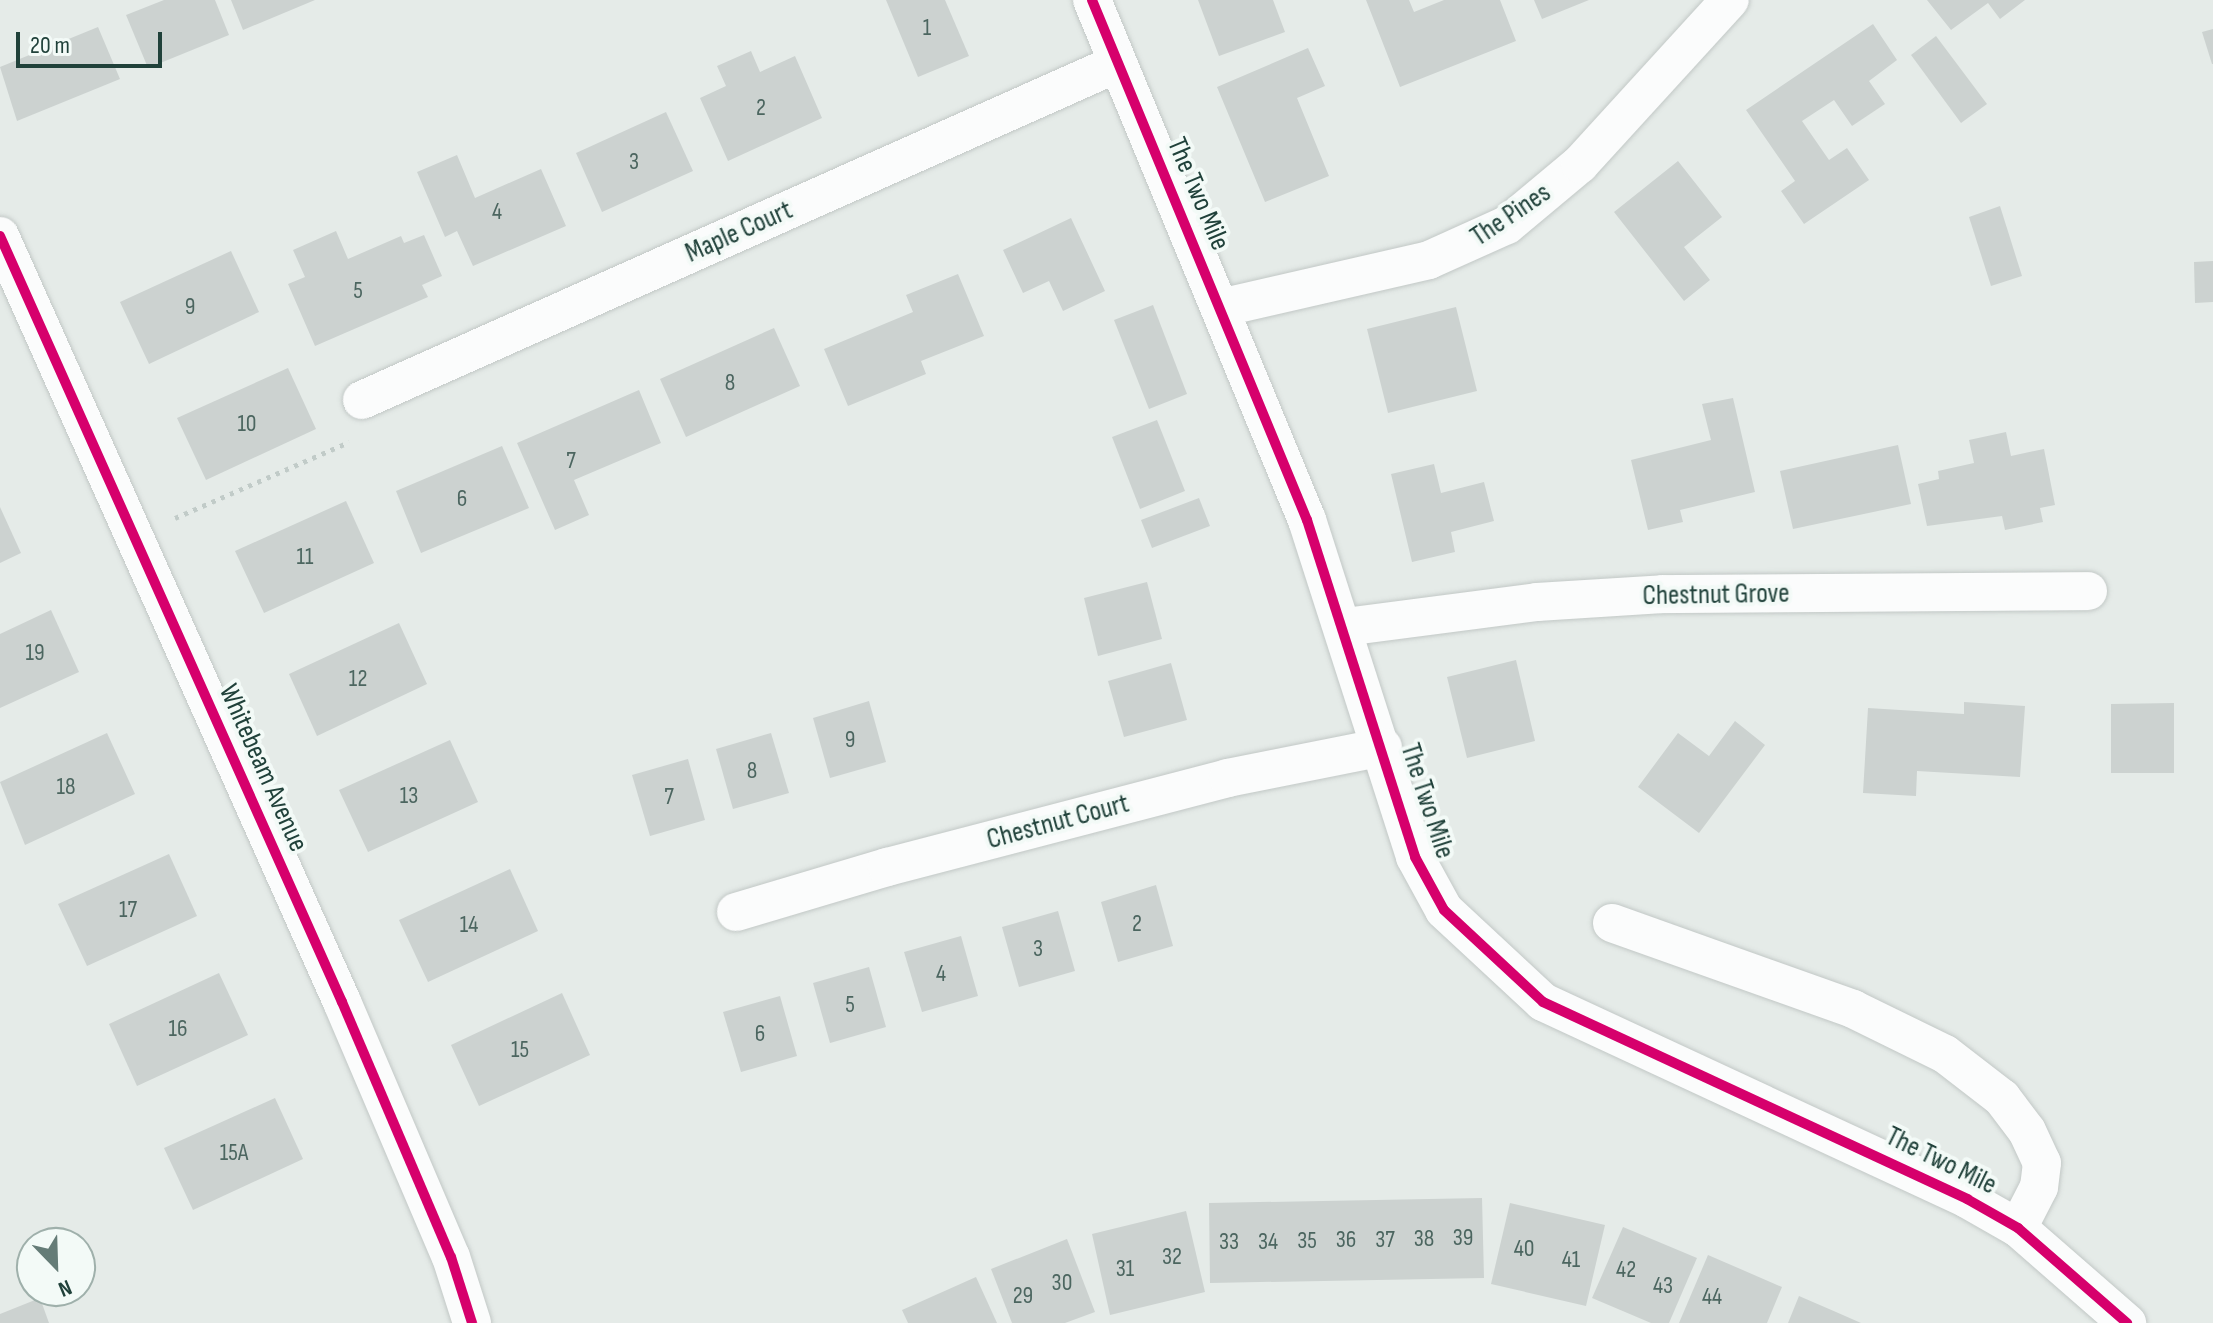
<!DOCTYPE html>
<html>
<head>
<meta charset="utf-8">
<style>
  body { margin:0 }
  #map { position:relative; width:2213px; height:1323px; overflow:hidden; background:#e5ebe8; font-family:"Sofia Sans Condensed",sans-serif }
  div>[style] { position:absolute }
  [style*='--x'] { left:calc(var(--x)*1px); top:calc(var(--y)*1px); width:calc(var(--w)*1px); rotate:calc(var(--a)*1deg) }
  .building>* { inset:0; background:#ccd2d0 }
  .path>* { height:5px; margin-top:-2.5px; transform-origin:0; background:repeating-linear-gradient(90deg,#c1cbc8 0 4px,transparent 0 10px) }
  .roads { filter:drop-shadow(0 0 2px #c2c8c6) drop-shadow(0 0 2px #c2c8c6) }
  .street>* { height:38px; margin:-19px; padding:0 19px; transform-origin:19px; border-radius:19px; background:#fbfcfc }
  .cycleway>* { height:10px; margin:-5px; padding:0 5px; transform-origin:5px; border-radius:5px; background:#d6006c }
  span { translate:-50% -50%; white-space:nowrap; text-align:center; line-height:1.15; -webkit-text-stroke:8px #f3faf7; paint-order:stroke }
  .number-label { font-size:24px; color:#4c6660 }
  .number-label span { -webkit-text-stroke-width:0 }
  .street-label { font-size:28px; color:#20413a }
  .north { position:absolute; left:16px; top:1227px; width:80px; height:80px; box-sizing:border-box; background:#f3faf7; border:2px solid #9fb0ab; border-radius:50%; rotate:157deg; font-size:22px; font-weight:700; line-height:32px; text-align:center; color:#20413a }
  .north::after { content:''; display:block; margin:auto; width:28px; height:36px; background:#657c77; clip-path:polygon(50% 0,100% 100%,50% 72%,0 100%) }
  .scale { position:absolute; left:16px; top:32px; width:146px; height:36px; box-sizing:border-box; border:4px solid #20413a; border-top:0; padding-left:10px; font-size:24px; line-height:28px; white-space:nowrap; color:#20413a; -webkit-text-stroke:6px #f3faf7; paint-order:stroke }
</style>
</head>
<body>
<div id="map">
  <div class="building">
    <div style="clip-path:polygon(164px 0,215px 0,229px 35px,148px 68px,126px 15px)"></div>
    <div style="clip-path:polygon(231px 0,315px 0,243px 30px)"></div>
    <div style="clip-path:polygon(886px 0,945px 0,969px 56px,918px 77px)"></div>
    <div style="clip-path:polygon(1198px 0,1273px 0,1285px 32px,1219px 56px)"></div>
    <div style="clip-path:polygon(1366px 0,1409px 0,1414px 12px,1444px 0,1500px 0,1516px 41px,1400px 87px)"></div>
    <div style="clip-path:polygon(1534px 0,1589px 0,1542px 19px)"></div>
    <div style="clip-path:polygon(1927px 0,2025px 0,2000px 19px,1988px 3px,1951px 30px)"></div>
    <div style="clip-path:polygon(1873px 24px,1897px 60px,1869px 81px,1885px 104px,1852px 126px,1834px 100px,1802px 121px,1829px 160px,1847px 148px,1869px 180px,1804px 224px,1781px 191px,1795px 181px,1746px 110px)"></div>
    <div style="clip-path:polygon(98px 27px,120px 79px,17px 121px,0 67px)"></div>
    <div style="clip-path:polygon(2213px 29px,2213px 64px,2212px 64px,2202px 32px)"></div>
    <div style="clip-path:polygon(1936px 36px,1987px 104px,1961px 123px,1911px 55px)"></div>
    <div style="clip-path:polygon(1308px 48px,1325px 86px,1297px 98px,1329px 176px,1265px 202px,1217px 87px)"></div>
    <div style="clip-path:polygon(751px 51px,760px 72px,795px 56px,822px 118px,728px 161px,700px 98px,726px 86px,717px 66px)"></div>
    <div style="clip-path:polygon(666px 112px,693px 171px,602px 212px,576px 153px)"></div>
    <div style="clip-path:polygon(457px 155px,475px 198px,541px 169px,566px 226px,473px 266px,457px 231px,445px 237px,417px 172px)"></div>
    <div style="clip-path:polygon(1678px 161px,1722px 217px,1684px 247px,1710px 280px,1684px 301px,1614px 212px)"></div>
    <div style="clip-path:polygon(2000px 206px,2022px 276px,1991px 286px,1969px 217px)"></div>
    <div style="clip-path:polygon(1071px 218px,1105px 291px,1063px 311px,1049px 281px,1023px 293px,1003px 250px)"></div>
    <div style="clip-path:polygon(336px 231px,348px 259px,401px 236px,404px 243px,424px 235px,442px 276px,422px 285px,428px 297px,315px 346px,288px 284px,305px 277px,293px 250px)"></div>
    <div style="clip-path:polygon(231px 251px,259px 312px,149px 364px,120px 302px)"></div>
    <div style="clip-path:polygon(2213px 261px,2213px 302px,2195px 303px,2194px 262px)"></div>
    <div style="clip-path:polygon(958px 274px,984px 336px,921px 361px,926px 374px,848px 406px,824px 349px,913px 312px,906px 295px)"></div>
    <div style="clip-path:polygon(1153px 305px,1187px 394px,1149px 409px,1114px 320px)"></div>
    <div style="clip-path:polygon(1456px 307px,1477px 391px,1388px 413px,1367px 329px)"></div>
    <div style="clip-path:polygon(774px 328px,800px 386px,686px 437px,660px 379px)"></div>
    <div style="clip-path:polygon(288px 368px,316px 429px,206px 480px,177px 418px)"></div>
    <div style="clip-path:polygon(639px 390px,661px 443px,574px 480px,589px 515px,555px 530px,517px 443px)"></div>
    <div style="clip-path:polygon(1733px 398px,1755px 492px,1680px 510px,1683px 522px,1648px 530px,1631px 460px,1711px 440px,1702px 404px)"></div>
    <div style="clip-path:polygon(1157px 420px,1185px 491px,1140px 509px,1112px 437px)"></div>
    <div style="clip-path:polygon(2006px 432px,2011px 456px,2044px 449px,2055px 505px,2040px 508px,2043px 522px,2005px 530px,2002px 516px,1927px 526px,1918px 484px,1939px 479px,1938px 471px,1974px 463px,1969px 440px)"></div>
    <div style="clip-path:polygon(1898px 445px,1911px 504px,1793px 529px,1780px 471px)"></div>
    <div style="clip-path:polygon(502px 446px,529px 508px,421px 553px,396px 491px)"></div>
    <div style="clip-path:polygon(1434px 464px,1441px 493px,1484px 482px,1494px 521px,1451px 532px,1455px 552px,1412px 562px,1391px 474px)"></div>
    <div style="clip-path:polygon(1199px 498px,1210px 526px,1152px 548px,1141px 520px)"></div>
    <div style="clip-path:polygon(346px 501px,374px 563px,264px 613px,235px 551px)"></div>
    <div style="clip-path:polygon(0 507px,21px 553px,0 563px)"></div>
    <div style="clip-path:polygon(1147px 582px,1162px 639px,1098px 656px,1084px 598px)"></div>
    <div style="clip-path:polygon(51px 610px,79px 672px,0 708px,0 634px)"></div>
    <div style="clip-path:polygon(399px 623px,427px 684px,317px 736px,289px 674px)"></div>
    <div style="clip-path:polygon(1516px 660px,1535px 741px,1467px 758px,1447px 677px)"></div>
    <div style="clip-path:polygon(1171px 663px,1187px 720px,1124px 737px,1108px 681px)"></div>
    <div style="clip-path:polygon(869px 701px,886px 762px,830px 778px,813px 718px)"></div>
    <div style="clip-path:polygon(1964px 702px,2025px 706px,2020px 777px,1917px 771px,1916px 796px,1863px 793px,1868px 708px,1964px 714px)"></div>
    <div style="clip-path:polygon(2174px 703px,2174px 773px,2111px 773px,2111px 704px)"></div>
    <div style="clip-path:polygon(1735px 721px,1765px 745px,1699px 833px,1638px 787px,1678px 733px,1709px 756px)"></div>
    <div style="clip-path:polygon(107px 733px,135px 794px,25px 845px,0 782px)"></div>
    <div style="clip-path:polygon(771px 733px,789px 793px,733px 809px,716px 749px)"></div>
    <div style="clip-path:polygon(450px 740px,478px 802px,368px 852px,339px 790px)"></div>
    <div style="clip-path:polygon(688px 759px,705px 820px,650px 836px,632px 775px)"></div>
    <div style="clip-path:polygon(169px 854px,197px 916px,87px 966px,58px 904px)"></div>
    <div style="clip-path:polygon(510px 869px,538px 931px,428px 982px,399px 920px)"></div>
    <div style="clip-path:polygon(1156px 885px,1173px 946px,1118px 962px,1101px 902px)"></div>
    <div style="clip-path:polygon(1058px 911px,1075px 971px,1019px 987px,1002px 927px)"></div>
    <div style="clip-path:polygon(961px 936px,978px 996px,922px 1012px,904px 952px)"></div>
    <div style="clip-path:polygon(869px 967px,886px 1027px,830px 1043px,813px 983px)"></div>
    <div style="clip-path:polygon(219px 973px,248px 1035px,137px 1086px,109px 1024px)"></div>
    <div style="clip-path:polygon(562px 993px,590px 1055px,479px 1106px,451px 1045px)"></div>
    <div style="clip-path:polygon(780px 996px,797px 1056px,741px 1072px,723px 1012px)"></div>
    <div style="clip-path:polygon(275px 1098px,303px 1159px,193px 1210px,164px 1148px)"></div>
    <div style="clip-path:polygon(1482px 1198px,1484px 1278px,1210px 1283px,1209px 1203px)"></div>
    <div style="clip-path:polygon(1510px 1203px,1605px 1225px,1586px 1306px,1491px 1284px)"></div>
    <div style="clip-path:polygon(1186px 1211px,1205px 1292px,1110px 1315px,1092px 1234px)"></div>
    <div style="clip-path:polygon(1623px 1227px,1697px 1258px,1669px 1323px,1651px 1323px,1592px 1298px)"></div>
    <div style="clip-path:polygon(1067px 1239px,1095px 1312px,1065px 1323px,1012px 1323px,991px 1269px)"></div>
    <div style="clip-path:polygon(1708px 1255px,1782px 1287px,1767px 1323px,1679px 1323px)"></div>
    <div style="clip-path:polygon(976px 1277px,997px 1323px,908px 1323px,902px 1310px)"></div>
    <div style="clip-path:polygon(1799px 1296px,1836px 1312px,1861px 1323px,1788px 1323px)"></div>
    <div style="clip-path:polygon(40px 1298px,49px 1323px,0 1323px,0 1314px)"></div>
  </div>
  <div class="path">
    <div style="--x:175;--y:518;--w:190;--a:-23.6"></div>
  </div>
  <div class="roads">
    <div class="street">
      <div style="--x:1092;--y:0;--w:563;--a:67.54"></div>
      <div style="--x:1307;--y:520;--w:354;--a:72.2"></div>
      <div style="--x:1415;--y:857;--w:60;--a:61.3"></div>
      <div style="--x:1444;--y:910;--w:135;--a:42.9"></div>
      <div style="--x:1543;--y:1002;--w:468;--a:24.9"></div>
      <div style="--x:1967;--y:1199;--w:59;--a:29.6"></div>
      <div style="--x:2018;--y:1228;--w:145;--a:41.1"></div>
      <div style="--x:0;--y:236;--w:839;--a:65.94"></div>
      <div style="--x:342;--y:1002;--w:277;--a:66.9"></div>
      <div style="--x:451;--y:1257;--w:69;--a:72.3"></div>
      <div style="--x:1220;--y:308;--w:214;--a:-12.9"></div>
      <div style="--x:1429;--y:260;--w:85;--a:-24.2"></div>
      <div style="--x:1507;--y:225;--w:95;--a:-39.9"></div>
      <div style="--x:1580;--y:164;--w:222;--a:-47.6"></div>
      <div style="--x:362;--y:400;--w:825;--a:-24.02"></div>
      <div style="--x:1345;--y:627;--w:194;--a:-7.4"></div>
      <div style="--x:1537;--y:602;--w:126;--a:-3.6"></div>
      <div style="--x:1663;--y:594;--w:425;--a:-0.4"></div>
      <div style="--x:736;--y:912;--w:158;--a:-16.6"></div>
      <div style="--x:887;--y:867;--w:352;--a:-14.6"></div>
      <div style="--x:1228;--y:778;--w:158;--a:-11.3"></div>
      <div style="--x:1612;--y:923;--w:256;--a:19.6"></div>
      <div style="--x:1853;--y:1009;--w:102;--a:26.1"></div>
      <div style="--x:1945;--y:1054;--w:72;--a:37.7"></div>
      <div style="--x:2002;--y:1098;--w:41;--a:52.9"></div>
      <div style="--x:2027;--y:1131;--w:35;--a:65"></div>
      <div style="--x:2042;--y:1163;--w:24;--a:97"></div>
      <div style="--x:2039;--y:1187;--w:46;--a:117.1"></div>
    </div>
  </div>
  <div class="cycleway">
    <div style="--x:1092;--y:0;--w:563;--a:67.54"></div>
    <div style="--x:1307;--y:520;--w:354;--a:72.2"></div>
    <div style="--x:1415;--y:857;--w:60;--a:61.3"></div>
    <div style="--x:1444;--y:910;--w:135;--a:42.9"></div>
    <div style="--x:1543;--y:1002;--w:468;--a:24.9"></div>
    <div style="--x:1967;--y:1199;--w:59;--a:29.6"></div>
    <div style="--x:2018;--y:1228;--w:145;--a:41.1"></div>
    <div style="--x:0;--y:236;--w:839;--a:65.94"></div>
    <div style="--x:342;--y:1002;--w:277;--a:66.9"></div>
    <div style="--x:451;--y:1257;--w:69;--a:72.3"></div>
  </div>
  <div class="number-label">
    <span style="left:927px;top:28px">1</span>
    <span style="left:761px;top:108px">2</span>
    <span style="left:634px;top:162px">3</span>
    <span style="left:497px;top:212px">4</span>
    <span style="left:358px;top:291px">5</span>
    <span style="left:190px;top:307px">9</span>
    <span style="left:730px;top:383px">8</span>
    <span style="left:247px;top:424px">10</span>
    <span style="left:571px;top:461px">7</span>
    <span style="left:462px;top:499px">6</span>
    <span style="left:305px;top:557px">11</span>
    <span style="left:35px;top:653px">19</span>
    <span style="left:358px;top:679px">12</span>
    <span style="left:850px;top:740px">9</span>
    <span style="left:752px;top:771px">8</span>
    <span style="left:66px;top:787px">18</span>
    <span style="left:409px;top:796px">13</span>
    <span style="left:669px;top:797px">7</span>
    <span style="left:128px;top:910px">17</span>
    <span style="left:1137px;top:924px">2</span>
    <span style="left:469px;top:925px">14</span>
    <span style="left:1038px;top:949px">3</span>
    <span style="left:941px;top:974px">4</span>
    <span style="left:850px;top:1005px">5</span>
    <span style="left:178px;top:1029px">16</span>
    <span style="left:760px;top:1034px">6</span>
    <span style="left:520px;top:1050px">15</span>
    <span style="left:234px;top:1153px">15A</span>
    <span style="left:1463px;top:1238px">39</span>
    <span style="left:1424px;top:1239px">38</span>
    <span style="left:1346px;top:1240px">36</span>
    <span style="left:1385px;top:1240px">37</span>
    <span style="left:1307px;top:1241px">35</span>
    <span style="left:1229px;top:1242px">33</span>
    <span style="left:1268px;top:1242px">34</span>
    <span style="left:1524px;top:1249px">40</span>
    <span style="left:1172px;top:1257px">32</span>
    <span style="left:1571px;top:1260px">41</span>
    <span style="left:1125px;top:1269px">31</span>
    <span style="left:1626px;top:1270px">42</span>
    <span style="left:1062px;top:1283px">30</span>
    <span style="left:1663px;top:1286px">43</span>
    <span style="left:1023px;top:1296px">29</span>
    <span style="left:1712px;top:1297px">44</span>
  </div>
  <div class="street-label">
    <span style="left:1198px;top:194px;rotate:67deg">The Two Mile</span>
    <span style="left:1511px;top:215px;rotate:-34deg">The Pines</span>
    <span style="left:739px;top:232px;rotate:-24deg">Maple Court</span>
    <span style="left:1716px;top:595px;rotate:-1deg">Chestnut Grove</span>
    <span style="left:263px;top:768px;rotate:66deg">Whitebeam Avenue</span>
    <span style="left:1427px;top:801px;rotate:72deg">The Two Mile</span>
    <span style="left:1058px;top:822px;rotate:-15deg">Chestnut Court</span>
    <span style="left:1941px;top:1161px;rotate:26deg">The Two Mile</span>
  </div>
  <div class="north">N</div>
  <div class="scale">20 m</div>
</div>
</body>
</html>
